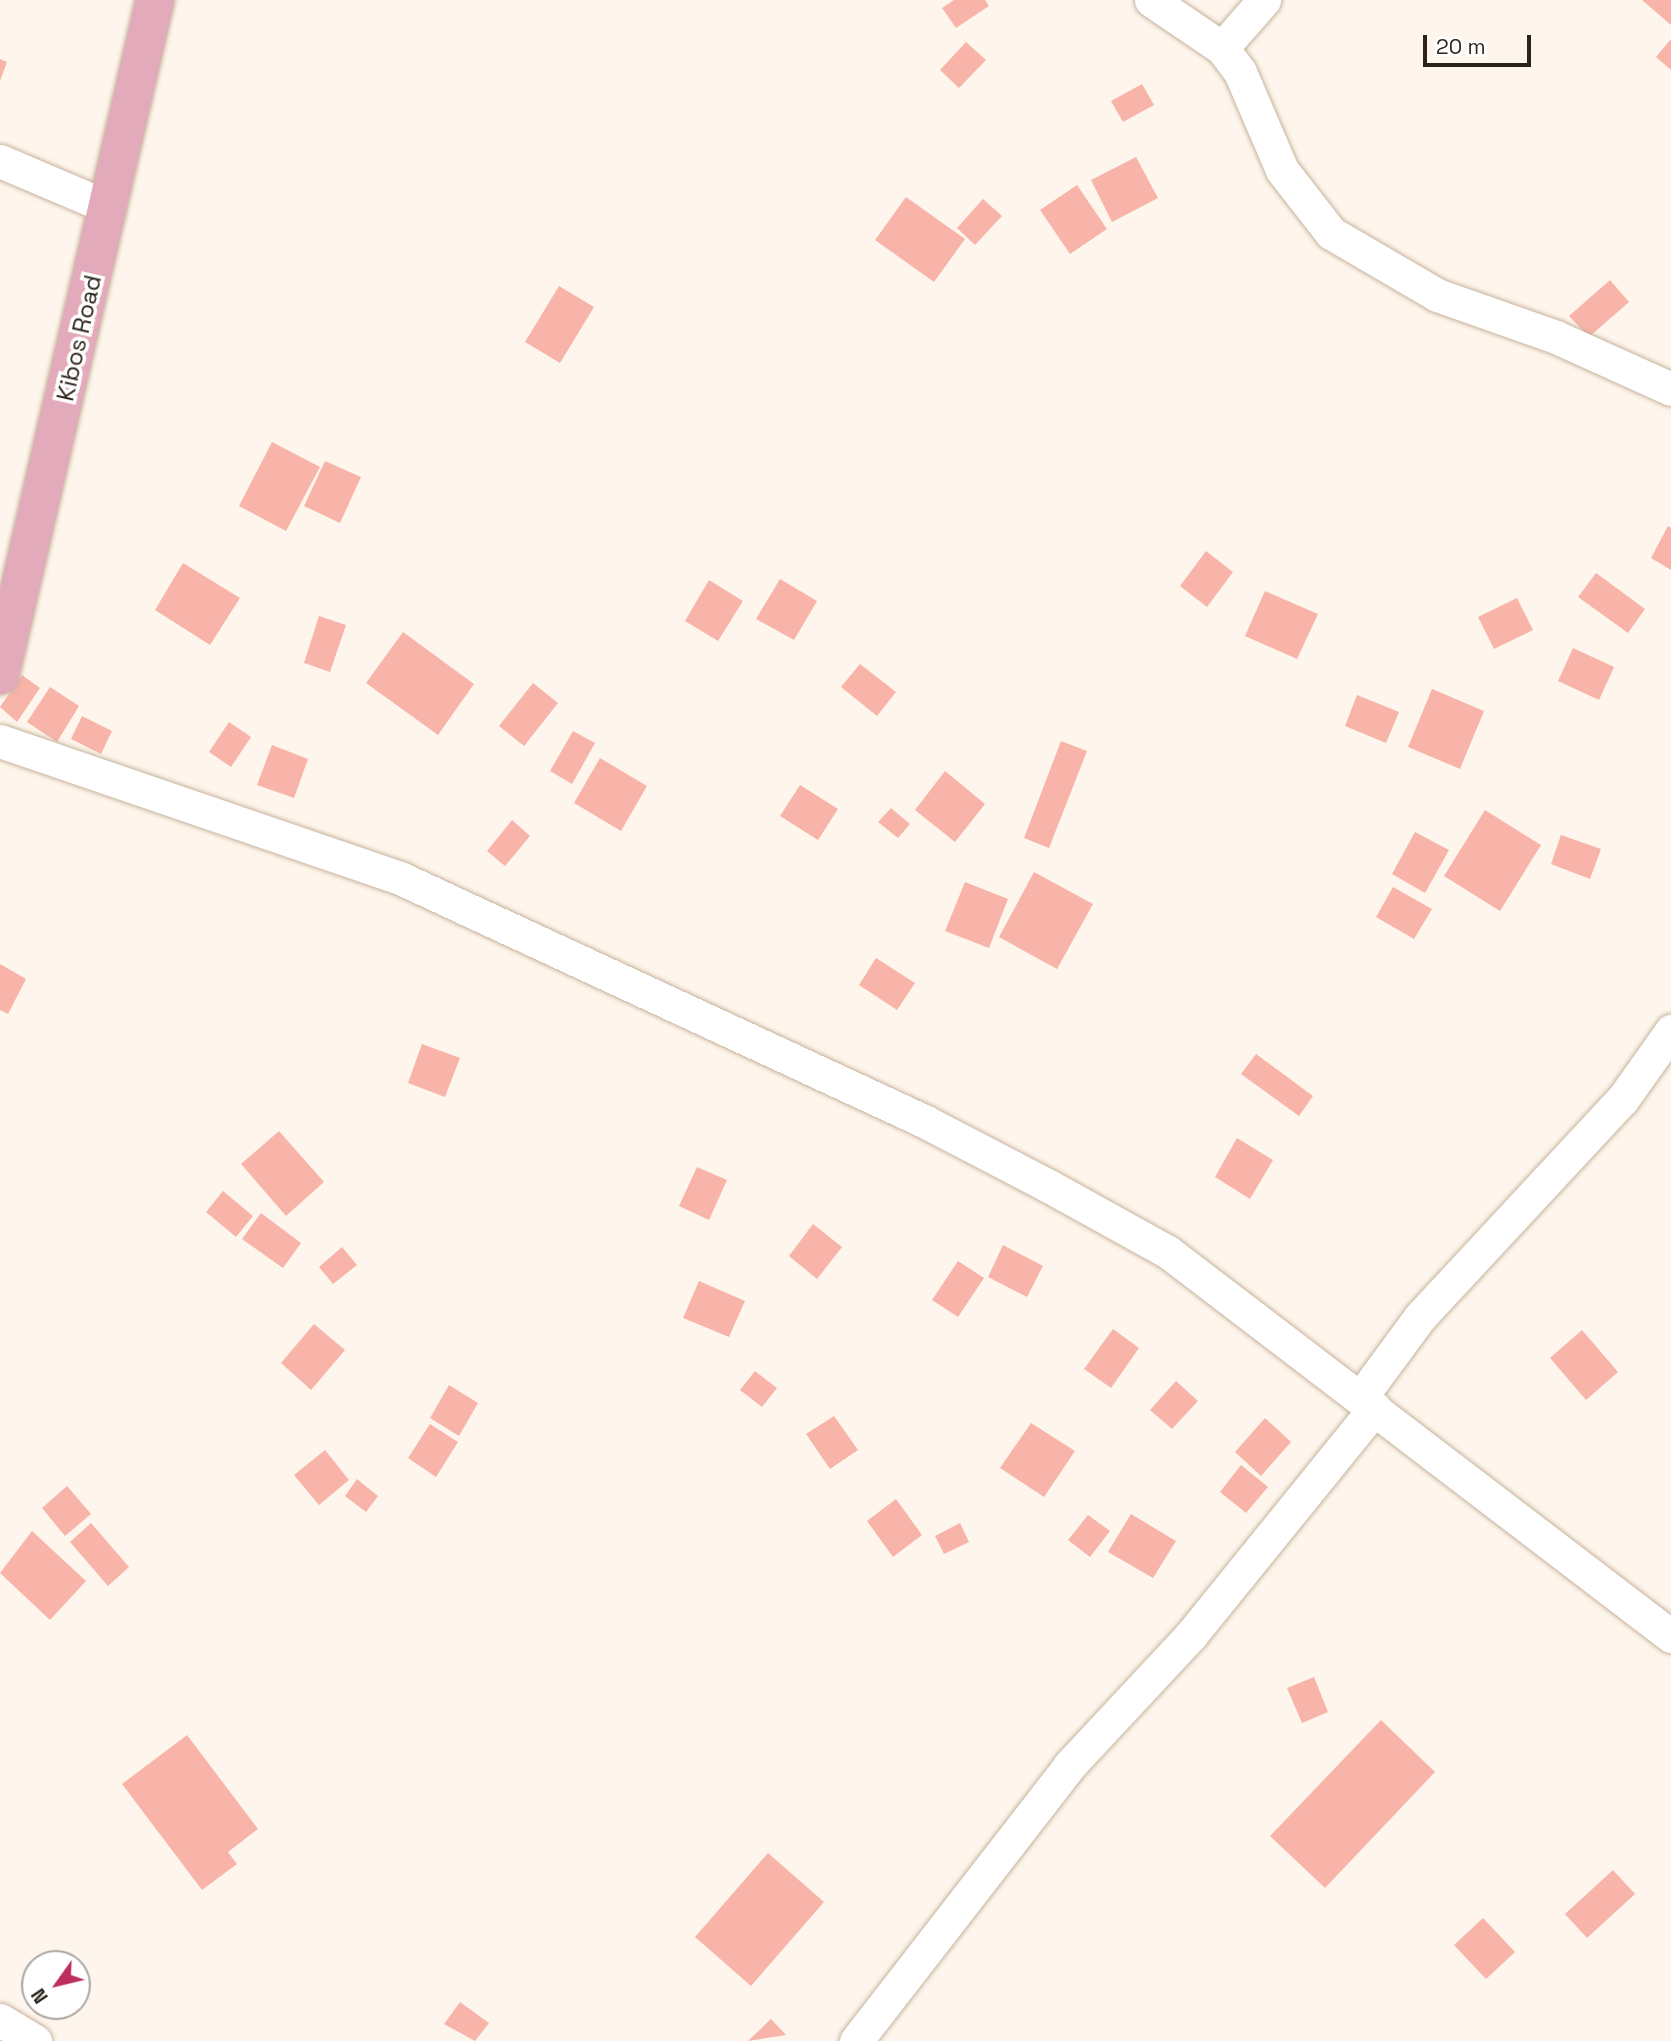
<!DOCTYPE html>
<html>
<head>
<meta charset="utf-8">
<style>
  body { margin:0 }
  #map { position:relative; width:1671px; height:2041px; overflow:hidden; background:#fef6ec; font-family:"Space Grotesk",sans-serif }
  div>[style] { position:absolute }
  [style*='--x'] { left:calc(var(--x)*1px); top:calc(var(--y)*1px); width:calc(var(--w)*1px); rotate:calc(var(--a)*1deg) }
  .building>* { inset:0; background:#f8b4a9 }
  .roads { filter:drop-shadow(0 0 2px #c7b39d) drop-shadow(0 0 2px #c7b39d) }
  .street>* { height:33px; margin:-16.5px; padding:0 16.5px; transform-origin:16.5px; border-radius:16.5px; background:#fff }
  .primary>* { height:38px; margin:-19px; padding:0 19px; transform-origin:19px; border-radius:19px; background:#e3aabc }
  span { translate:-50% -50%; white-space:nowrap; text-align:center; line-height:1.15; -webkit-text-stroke:7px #fff; paint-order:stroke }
  .street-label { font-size:24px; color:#2b241b }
  .north { position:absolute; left:21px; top:1950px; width:70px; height:70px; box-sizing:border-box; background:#fff; border:2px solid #aaa7a4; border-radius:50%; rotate:236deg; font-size:19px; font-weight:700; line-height:28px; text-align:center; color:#2b241b }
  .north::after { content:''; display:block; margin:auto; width:24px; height:32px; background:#bc2e5c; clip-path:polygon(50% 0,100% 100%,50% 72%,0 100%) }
  .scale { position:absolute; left:1423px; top:35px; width:108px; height:32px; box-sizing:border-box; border:4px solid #2b241b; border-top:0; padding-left:9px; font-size:21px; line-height:24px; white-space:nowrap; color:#2b241b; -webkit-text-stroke:5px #fff; paint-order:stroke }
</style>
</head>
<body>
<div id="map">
  <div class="building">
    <div style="clip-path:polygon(954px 0,985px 0,989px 6px,956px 28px,942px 8px)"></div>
    <div style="clip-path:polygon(1642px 0,1671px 0,1671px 25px)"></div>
    <div style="clip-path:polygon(1671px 39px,1671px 70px,1656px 57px)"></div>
    <div style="clip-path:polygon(966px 42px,986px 60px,959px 88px,940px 70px)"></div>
    <div style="clip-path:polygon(0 59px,7px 62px,0 81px)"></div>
    <div style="clip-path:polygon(1142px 84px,1154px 105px,1123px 122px,1111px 101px)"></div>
    <div style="clip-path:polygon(1136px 157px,1158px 198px,1112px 222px,1091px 180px)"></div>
    <div style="clip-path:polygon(1077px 185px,1107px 229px,1070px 254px,1040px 210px)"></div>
    <div style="clip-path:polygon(906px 197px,965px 239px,934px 282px,875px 240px)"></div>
    <div style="clip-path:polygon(983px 199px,1002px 216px,975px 245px,957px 228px)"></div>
    <div style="clip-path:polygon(1610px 280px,1629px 302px,1589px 337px,1569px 316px)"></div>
    <div style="clip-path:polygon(559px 286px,594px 307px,560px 363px,525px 342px)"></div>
    <div style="clip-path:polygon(272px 442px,320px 467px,286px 531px,239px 506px)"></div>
    <div style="clip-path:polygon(325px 461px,361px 477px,340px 523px,304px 506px)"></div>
    <div style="clip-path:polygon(1668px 526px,1671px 528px,1671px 570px,1651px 558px)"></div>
    <div style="clip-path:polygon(1206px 551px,1233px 572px,1207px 607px,1180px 586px)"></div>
    <div style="clip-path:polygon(183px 563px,240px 598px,210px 645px,155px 610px)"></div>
    <div style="clip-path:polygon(1596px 573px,1645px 609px,1628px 633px,1578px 597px)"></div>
    <div style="clip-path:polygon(780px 579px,817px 601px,794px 640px,756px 619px)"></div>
    <div style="clip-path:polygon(709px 580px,743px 601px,718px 641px,685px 621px)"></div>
    <div style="clip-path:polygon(1265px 591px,1318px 614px,1297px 659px,1245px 636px)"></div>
    <div style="clip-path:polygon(1517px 598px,1533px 630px,1494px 649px,1478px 617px)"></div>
    <div style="clip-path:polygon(319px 616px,346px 625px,330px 672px,304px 663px)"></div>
    <div style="clip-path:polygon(403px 632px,474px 684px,438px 735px,366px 683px)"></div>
    <div style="clip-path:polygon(1573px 648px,1614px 667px,1599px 700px,1558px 681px)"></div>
    <div style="clip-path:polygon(860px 664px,896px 692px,877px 716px,841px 687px)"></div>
    <div style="clip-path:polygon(22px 675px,40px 688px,17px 722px,0 707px)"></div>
    <div style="clip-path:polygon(533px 683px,558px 703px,524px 746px,499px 726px)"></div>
    <div style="clip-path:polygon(50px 687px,79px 706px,57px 742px,27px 722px)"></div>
    <div style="clip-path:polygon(1432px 689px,1484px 711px,1460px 769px,1408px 747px)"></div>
    <div style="clip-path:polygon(1357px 695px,1399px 712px,1386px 743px,1345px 726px)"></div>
    <div style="clip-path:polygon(82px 716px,112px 731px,101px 754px,71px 739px)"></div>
    <div style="clip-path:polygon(229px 722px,251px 737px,231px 767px,209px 752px)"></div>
    <div style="clip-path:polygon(573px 731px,595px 743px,572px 784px,550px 771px)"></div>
    <div style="clip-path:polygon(1061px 741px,1087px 751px,1049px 848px,1024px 838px)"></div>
    <div style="clip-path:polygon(272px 745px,308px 759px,294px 798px,257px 785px)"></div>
    <div style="clip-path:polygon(600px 758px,647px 786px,621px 831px,574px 803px)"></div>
    <div style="clip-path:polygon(945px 771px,985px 804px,955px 842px,915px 810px)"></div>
    <div style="clip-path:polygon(800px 785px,838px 809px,818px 840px,780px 816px)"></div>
    <div style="clip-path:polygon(891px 808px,910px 824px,898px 838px,878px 822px)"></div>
    <div style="clip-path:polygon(1485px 810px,1541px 845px,1500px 911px,1444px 876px)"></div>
    <div style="clip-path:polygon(512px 820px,530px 836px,505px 866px,487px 851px)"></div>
    <div style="clip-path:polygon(1415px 832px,1449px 850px,1425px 893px,1392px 874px)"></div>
    <div style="clip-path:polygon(1561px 835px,1601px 849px,1590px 879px,1551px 864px)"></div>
    <div style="clip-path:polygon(1034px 872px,1093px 904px,1057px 969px,999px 937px)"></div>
    <div style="clip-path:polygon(965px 882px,1008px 899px,989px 948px,945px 931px)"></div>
    <div style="clip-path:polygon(1393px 887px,1432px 909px,1414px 939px,1376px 917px)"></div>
    <div style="clip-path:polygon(876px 958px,915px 983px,897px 1010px,859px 985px)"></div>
    <div style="clip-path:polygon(0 964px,26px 979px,8px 1014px,0 1010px)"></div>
    <div style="clip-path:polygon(422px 1044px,460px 1058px,445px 1097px,408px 1083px)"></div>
    <div style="clip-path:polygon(1256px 1054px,1313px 1096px,1299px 1116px,1241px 1074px)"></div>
    <div style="clip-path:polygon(279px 1131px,324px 1182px,286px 1216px,241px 1164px)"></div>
    <div style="clip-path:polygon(1237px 1138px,1273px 1160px,1250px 1199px,1215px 1177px)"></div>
    <div style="clip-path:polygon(697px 1167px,727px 1180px,709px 1220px,679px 1206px)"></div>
    <div style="clip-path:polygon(223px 1191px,253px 1216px,236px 1237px,206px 1212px)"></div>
    <div style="clip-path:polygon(261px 1213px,301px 1243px,283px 1268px,242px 1239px)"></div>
    <div style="clip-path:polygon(813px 1224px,842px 1247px,817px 1279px,789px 1256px)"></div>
    <div style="clip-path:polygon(1003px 1245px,1043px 1266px,1027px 1297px,988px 1277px)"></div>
    <div style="clip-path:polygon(342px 1247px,357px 1265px,333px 1284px,319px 1267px)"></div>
    <div style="clip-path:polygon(958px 1261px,984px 1278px,958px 1317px,932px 1300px)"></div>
    <div style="clip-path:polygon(699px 1281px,745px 1301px,729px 1337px,683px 1318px)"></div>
    <div style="clip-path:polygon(314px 1324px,345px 1350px,311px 1390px,281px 1363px)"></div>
    <div style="clip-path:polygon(1113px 1329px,1139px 1348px,1111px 1388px,1084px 1369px)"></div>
    <div style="clip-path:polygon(1582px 1330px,1618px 1372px,1586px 1400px,1550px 1358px)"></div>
    <div style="clip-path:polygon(755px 1371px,777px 1388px,762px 1407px,740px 1390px)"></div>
    <div style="clip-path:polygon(1176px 1381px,1198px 1401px,1172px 1429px,1150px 1410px)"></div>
    <div style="clip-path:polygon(449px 1385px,478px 1403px,459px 1436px,430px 1418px)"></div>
    <div style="clip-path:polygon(834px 1416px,858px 1450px,830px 1469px,806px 1434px)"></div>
    <div style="clip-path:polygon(1265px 1418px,1291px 1442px,1261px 1476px,1235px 1452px)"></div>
    <div style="clip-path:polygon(1031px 1423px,1075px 1451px,1044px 1497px,1000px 1468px)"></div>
    <div style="clip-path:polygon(430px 1424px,458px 1442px,436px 1477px,408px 1458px)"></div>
    <div style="clip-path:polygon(325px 1450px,349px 1480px,319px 1505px,294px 1475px)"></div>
    <div style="clip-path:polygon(1241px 1465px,1268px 1487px,1246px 1513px,1220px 1492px)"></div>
    <div style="clip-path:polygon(357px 1479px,378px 1496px,366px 1512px,345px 1496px)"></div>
    <div style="clip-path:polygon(67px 1486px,91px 1514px,65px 1536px,42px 1508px)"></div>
    <div style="clip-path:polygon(896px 1499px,922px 1535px,893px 1557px,867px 1521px)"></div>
    <div style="clip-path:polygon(1131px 1514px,1176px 1541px,1153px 1578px,1108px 1552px)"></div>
    <div style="clip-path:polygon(1088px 1515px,1110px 1531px,1090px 1557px,1068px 1540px)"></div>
    <div style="clip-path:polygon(91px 1523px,129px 1567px,108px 1586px,70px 1542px)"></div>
    <div style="clip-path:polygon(960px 1523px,969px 1542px,944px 1554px,935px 1536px)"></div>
    <div style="clip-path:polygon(32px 1531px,86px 1581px,50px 1620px,0 1573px)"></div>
    <div style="clip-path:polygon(1314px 1677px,1328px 1712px,1302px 1723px,1287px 1688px)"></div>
    <div style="clip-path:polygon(1381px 1720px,1435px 1772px,1325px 1888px,1270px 1836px)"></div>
    <div style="clip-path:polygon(187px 1735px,258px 1829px,228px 1852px,237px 1864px,202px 1890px,122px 1784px)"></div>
    <div style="clip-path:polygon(768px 1853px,824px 1902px,751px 1986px,695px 1937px)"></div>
    <div style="clip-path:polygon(1613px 1870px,1635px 1894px,1587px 1938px,1565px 1914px)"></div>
    <div style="clip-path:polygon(1483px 1918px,1515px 1952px,1486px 1979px,1454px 1945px)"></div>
    <div style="clip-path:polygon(460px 2002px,489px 2023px,475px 2041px,444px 2024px)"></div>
    <div style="clip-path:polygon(771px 2019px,786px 2035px,748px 2041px)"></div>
  </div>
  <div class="roads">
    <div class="street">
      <div style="--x:1151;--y:0;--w:86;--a:34.1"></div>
      <div style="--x:1222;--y:48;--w:30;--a:53"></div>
      <div style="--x:1240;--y:72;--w:107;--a:66.8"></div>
      <div style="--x:1282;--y:170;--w:80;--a:52.1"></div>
      <div style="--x:1331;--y:233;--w:123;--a:30.3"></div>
      <div style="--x:1437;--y:295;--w:126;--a:19.4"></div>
      <div style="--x:1556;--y:337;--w:126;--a:24.3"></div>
      <div style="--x:1222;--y:48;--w:64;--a:-48.8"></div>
      <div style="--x:0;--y:161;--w:117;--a:23.1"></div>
      <div style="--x:0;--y:741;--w:423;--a:18.9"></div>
      <div style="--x:400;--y:878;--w:578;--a:24.88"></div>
      <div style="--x:924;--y:1121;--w:139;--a:27.5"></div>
      <div style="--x:1047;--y:1185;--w:138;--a:29"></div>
      <div style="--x:1168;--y:1252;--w:633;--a:37.36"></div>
      <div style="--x:1361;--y:1397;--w:99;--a:-53.6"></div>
      <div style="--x:1420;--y:1317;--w:296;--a:-47.1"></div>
      <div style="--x:1622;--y:1100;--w:85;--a:-54.6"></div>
      <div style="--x:0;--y:2020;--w:41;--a:31"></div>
      <div style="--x:856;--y:2041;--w:348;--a:-52.2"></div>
      <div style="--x:1069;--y:1766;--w:179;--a:-47"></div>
      <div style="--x:1191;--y:1635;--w:292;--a:-51"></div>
    </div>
    <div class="primary">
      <div style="--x:0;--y:675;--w:693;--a:-77.07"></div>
    </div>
  </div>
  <div class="street-label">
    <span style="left:79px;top:338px;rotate:-77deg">Kibos Road</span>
  </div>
  <div class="north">N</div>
  <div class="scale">20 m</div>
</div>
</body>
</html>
